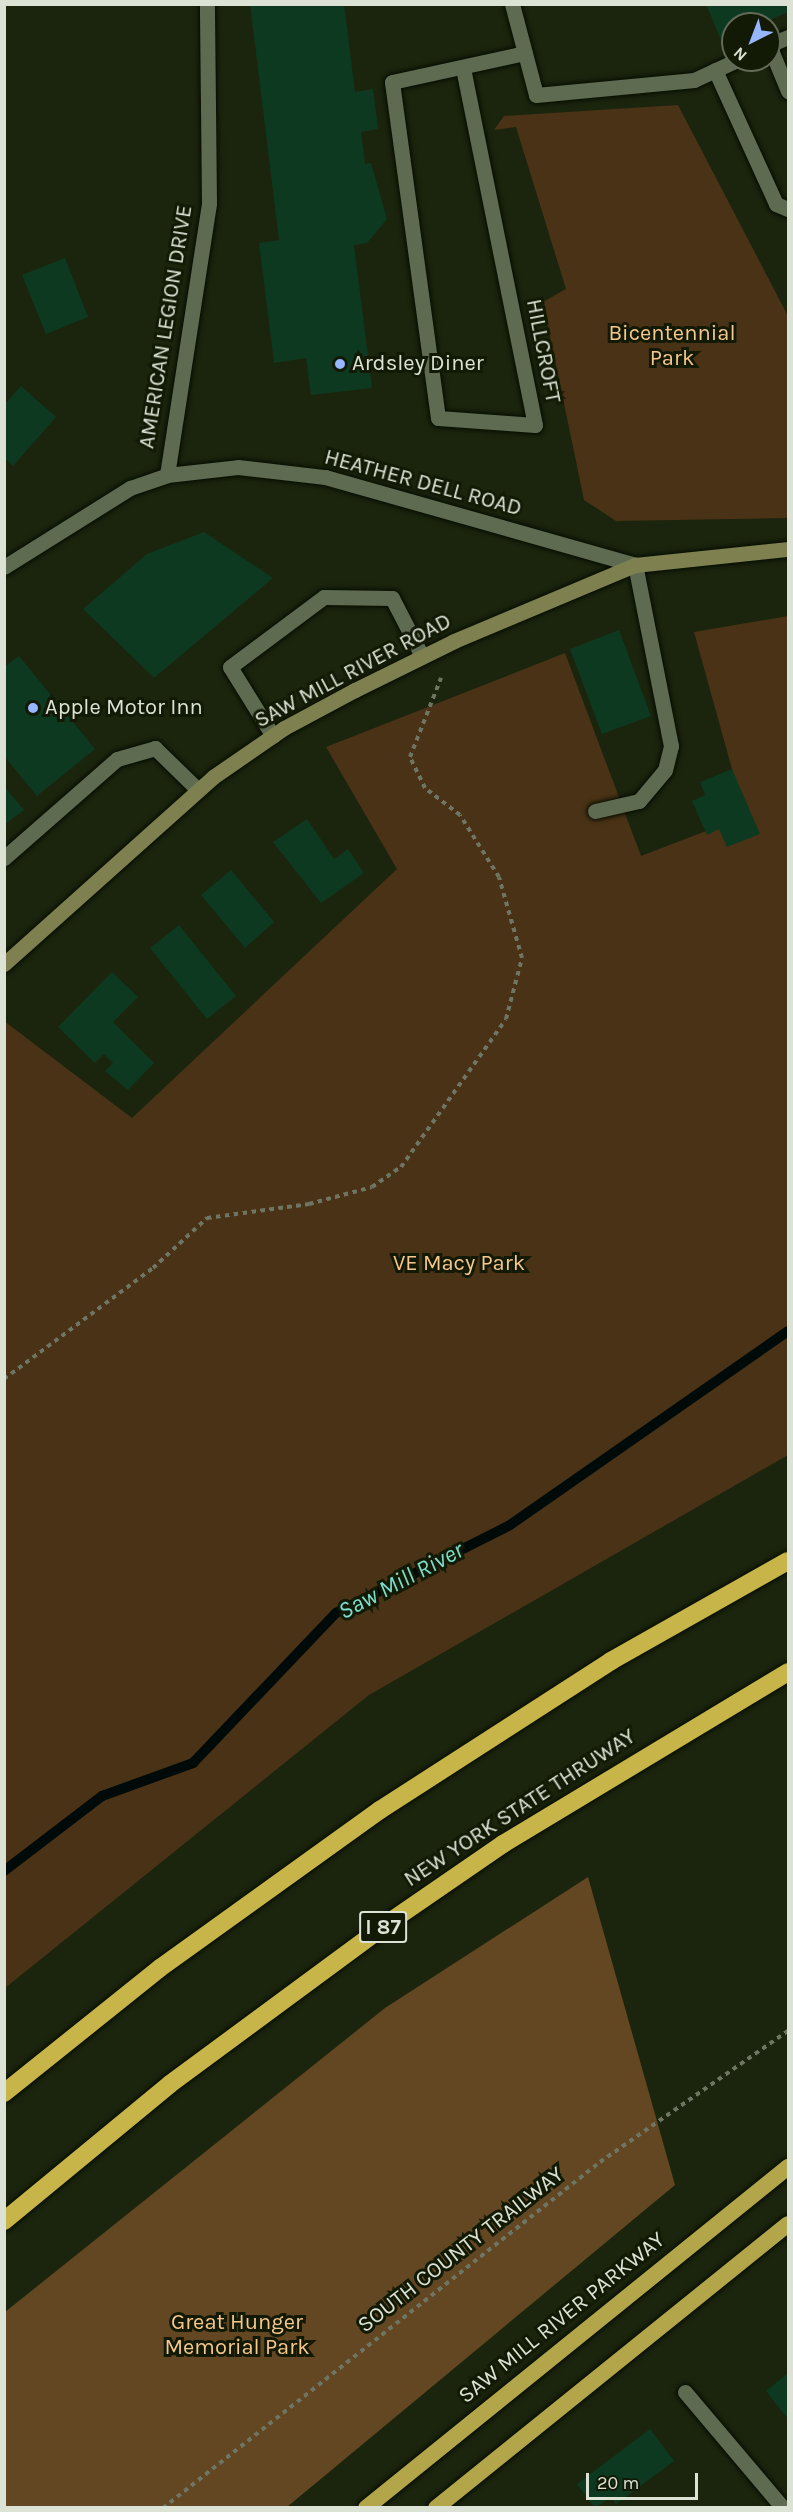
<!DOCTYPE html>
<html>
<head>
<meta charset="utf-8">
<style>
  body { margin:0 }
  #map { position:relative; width:793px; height:2512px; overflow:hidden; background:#1b240d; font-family:Karla,sans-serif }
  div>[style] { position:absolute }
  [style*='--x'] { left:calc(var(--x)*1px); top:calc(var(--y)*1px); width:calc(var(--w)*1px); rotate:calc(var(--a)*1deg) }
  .green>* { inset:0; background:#493215 }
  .forest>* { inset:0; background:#634722 }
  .stream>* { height:10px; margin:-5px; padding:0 5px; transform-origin:5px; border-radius:5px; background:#000a08 }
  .building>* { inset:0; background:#0e3921 }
  .path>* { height:4px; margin-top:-2px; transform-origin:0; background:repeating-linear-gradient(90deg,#6e7663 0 4.5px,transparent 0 9px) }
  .roads { filter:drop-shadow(0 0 2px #060d00) drop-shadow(0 0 2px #060d00) }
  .service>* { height:15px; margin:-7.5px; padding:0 7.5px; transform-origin:7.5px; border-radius:7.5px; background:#5f6b51 }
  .minor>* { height:15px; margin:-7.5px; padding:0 7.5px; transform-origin:7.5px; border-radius:7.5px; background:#5f6b51 }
  .tertiary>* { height:15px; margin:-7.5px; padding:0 7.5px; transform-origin:7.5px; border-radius:7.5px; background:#5f6b51 }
  .secondary>* { height:15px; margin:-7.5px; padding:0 7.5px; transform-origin:7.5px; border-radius:7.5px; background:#7e814f }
  .trunk>* { height:16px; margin:-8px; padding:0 8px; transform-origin:8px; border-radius:8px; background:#b3a64a }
  .motorway>* { height:18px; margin:-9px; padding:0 9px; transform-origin:9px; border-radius:9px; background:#c8b549 }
  .dots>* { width:16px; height:16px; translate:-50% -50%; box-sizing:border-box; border:3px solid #121a05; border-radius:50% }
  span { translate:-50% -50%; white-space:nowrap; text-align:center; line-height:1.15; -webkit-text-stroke:6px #121a05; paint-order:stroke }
  .shield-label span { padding:2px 4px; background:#121a05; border:2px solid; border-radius:4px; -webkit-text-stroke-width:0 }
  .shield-label { font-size:21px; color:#dce2d4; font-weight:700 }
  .street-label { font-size:22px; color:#dce2d4 }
  .park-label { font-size:22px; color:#f8c78b }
  .poi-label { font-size:22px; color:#dce2d4 }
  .left { translate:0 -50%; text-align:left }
  .water-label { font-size:24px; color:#7ddecf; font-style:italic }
  .frame { position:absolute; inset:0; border:6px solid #dce2d4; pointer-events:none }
  .north { position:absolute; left:721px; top:12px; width:60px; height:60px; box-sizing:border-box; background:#121a05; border:2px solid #636a58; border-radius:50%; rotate:222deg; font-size:16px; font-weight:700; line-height:24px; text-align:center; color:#dce2d4 }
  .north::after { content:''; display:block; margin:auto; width:21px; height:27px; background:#96b6fd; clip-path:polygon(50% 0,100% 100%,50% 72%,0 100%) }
  .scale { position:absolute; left:586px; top:2473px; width:112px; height:27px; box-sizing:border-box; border:3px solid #dce2d4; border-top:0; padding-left:8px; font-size:18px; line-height:21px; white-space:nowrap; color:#dce2d4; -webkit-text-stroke:4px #121a05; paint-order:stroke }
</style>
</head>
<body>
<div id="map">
  <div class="green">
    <div style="clip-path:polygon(678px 105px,788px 316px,788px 518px,616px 521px,584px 500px,543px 302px,566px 289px,516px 127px,494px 130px,504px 116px)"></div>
    <div style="clip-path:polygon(788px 616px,788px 1455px,369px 1695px,5px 1988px,4px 1021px,132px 1118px,397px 869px,326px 747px,565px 653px,641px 856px,745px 816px,694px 632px)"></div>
  </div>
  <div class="forest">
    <div style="clip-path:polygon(588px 1877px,675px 2185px,287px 2507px,5px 2507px,5px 2312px,385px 2008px)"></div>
  </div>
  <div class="stream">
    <div style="--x:4;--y:1871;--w:123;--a:-37.4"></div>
    <div style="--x:102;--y:1796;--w:97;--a:-19.9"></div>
    <div style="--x:193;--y:1763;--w:207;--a:-46.4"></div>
    <div style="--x:336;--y:1613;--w:195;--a:-26.8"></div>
    <div style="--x:510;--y:1525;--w:339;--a:-34.9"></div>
  </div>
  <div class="building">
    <div style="clip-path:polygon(250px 4px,344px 4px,355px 92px,373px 89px,378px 129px,361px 132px,365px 164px,371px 163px,387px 219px,367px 243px,354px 245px,372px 388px,311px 395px,306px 358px,274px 363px,259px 243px,279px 240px)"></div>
    <div style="clip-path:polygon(706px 4px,788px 4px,788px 12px,760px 24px,733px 24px,733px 35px,721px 40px)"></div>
    <div style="clip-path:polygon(65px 258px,88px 317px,46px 334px,22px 275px)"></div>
    <div style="clip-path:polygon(21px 386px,56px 417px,13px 466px,4px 458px,4px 405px)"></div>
    <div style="clip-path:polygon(204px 532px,273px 578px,154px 678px,83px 609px,147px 554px)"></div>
    <div style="clip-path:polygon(619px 630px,651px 716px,602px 734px,570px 649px)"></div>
    <div style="clip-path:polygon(19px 656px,95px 749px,37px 796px,4px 756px,4px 667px)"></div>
    <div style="clip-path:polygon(732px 769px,760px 834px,727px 847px,719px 829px,707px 835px,692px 801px,705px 795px,700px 782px)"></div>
    <div style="clip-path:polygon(4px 786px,24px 810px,4px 825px)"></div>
    <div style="clip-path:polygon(307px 819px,334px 859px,348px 849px,364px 873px,321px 903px,273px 842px)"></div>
    <div style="clip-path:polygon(231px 870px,274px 922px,245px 948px,201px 895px)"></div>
    <div style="clip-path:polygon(179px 925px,236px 996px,207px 1019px,150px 948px)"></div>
    <div style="clip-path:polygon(112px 972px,138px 997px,113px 1022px,154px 1063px,128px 1090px,105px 1071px,113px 1063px,104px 1054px,95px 1063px,58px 1027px)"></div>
    <div style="clip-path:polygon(788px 2373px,788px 2419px,766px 2391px)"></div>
    <div style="clip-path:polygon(650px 2429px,674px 2461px,616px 2504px,611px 2497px,595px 2508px,577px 2484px)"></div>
  </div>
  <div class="path">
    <div style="--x:4;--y:1379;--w:186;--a:-36.7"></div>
    <div style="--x:153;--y:1268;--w:74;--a:-42.8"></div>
    <div style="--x:207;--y:1218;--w:103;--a:-7.8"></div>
    <div style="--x:309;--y:1204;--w:65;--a:-15.1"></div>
    <div style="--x:372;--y:1187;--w:35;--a:-35"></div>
    <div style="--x:401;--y:1167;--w:181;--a:-54.6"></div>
    <div style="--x:506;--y:1019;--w:63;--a:-75.3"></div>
    <div style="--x:522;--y:958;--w:84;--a:-105.9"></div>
    <div style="--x:499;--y:877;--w:73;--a:-122.2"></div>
    <div style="--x:460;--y:815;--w:44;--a:-142.4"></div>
    <div style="--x:425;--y:788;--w:34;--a:-116"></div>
    <div style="--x:410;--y:757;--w:85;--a:-68.6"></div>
    <div style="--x:163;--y:2508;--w:557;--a:-38.37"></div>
    <div style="--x:600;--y:2162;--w:229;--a:-34.9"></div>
  </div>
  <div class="roads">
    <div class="service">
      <div style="--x:769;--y:45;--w:50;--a:67.6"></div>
      <div style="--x:715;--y:70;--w:147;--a:65.5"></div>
      <div style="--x:776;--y:204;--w:13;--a:23"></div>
      <div style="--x:273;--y:736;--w:81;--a:-121.9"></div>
      <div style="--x:230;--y:667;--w:117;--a:-36.7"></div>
      <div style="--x:324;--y:597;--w:68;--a:0.8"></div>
      <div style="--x:392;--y:598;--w:65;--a:62.7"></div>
      <div style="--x:595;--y:811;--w:45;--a:-12.8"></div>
      <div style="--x:639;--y:801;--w:40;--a:-50"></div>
      <div style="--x:665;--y:770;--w:25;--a:-76"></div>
      <div style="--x:671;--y:746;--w:185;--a:-101.2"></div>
      <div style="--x:4;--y:858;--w:150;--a:-41.2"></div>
      <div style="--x:117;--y:759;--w:40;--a:-16"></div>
      <div style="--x:155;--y:748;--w:60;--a:44.3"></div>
    </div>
    <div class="minor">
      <div style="--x:512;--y:4;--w:94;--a:75.2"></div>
      <div style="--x:536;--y:95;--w:159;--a:-5.4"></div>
      <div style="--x:694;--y:80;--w:47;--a:-24.9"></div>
      <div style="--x:769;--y:45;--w:21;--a:-23"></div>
      <div style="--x:463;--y:68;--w:364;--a:78.6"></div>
      <div style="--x:535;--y:425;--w:97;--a:-175.9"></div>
      <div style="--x:438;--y:418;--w:339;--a:-97.8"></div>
      <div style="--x:392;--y:82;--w:136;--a:-12.3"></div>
      <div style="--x:167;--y:475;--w:275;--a:-81.2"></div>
      <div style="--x:209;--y:203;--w:199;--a:-90.6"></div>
      <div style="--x:685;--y:2392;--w:152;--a:49.8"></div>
    </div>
    <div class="tertiary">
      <div style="--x:4;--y:567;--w:149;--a:-32.1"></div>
      <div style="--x:130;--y:488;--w:39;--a:-19"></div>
      <div style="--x:167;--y:475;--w:71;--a:-6.4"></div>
      <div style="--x:238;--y:467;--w:88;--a:6.6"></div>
      <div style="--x:325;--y:477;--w:322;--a:15.8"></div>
    </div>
    <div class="secondary">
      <div style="--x:4;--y:964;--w:280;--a:-41.8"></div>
      <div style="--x:213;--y:777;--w:86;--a:-34.6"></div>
      <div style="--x:284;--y:728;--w:81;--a:-28.2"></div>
      <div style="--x:355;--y:690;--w:110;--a:-26.3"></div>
      <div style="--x:454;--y:641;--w:196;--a:-22.8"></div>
      <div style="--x:635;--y:565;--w:154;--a:-6"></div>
    </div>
    <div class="trunk">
      <div style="--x:366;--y:2508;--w:543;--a:-38.94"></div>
      <div style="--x:436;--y:2508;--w:452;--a:-38.9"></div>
    </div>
    <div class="motorway">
      <div style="--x:4;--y:2093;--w:200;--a:-38.7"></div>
      <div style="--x:160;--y:1968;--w:271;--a:-35.7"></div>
      <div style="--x:380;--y:1810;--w:275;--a:-32.8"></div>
      <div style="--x:611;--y:1661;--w:203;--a:-29.5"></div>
      <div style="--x:4;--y:2221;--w:215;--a:-39.5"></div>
      <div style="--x:170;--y:2084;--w:275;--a:-36.4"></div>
      <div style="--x:391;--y:1921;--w:136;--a:-34.5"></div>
      <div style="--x:503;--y:1844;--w:333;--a:-31.1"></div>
    </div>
  </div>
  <div class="dots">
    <div style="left:340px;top:364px;background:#96b6fd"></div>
    <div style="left:33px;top:708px;background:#96b6fd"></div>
  </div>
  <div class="shield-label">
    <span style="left:383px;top:1927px">I 87</span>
  </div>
  <div class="street-label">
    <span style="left:166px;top:327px;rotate:-81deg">AMERICAN LEGION DRIVE</span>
    <span style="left:543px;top:351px;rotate:79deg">HILLCROFT</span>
    <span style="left:423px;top:483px;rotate:15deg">HEATHER DELL ROAD</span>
    <span style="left:353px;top:671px;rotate:-28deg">SAW MILL RIVER ROAD</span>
    <span style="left:520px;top:1808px;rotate:-33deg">NEW YORK STATE THRUWAY</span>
    <span style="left:461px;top:2250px;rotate:-38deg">SOUTH COUNTY TRAILWAY</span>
    <span style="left:562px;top:2318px;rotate:-39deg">SAW MILL RIVER PARKWAY</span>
  </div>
  <div class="park-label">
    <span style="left:672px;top:346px">Bicentennial<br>Park</span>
    <span style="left:459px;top:1264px">VE Macy Park</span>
    <span style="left:237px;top:2335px">Great Hunger<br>Memorial Park</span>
  </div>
  <div class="poi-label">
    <span class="left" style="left:352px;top:364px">Ardsley Diner</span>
    <span class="left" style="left:45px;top:708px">Apple Motor Inn</span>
  </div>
  <div class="water-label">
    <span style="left:401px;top:1581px;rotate:-28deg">Saw Mill River</span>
  </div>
  <div class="frame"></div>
  <div class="north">N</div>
  <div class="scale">20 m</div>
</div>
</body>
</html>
